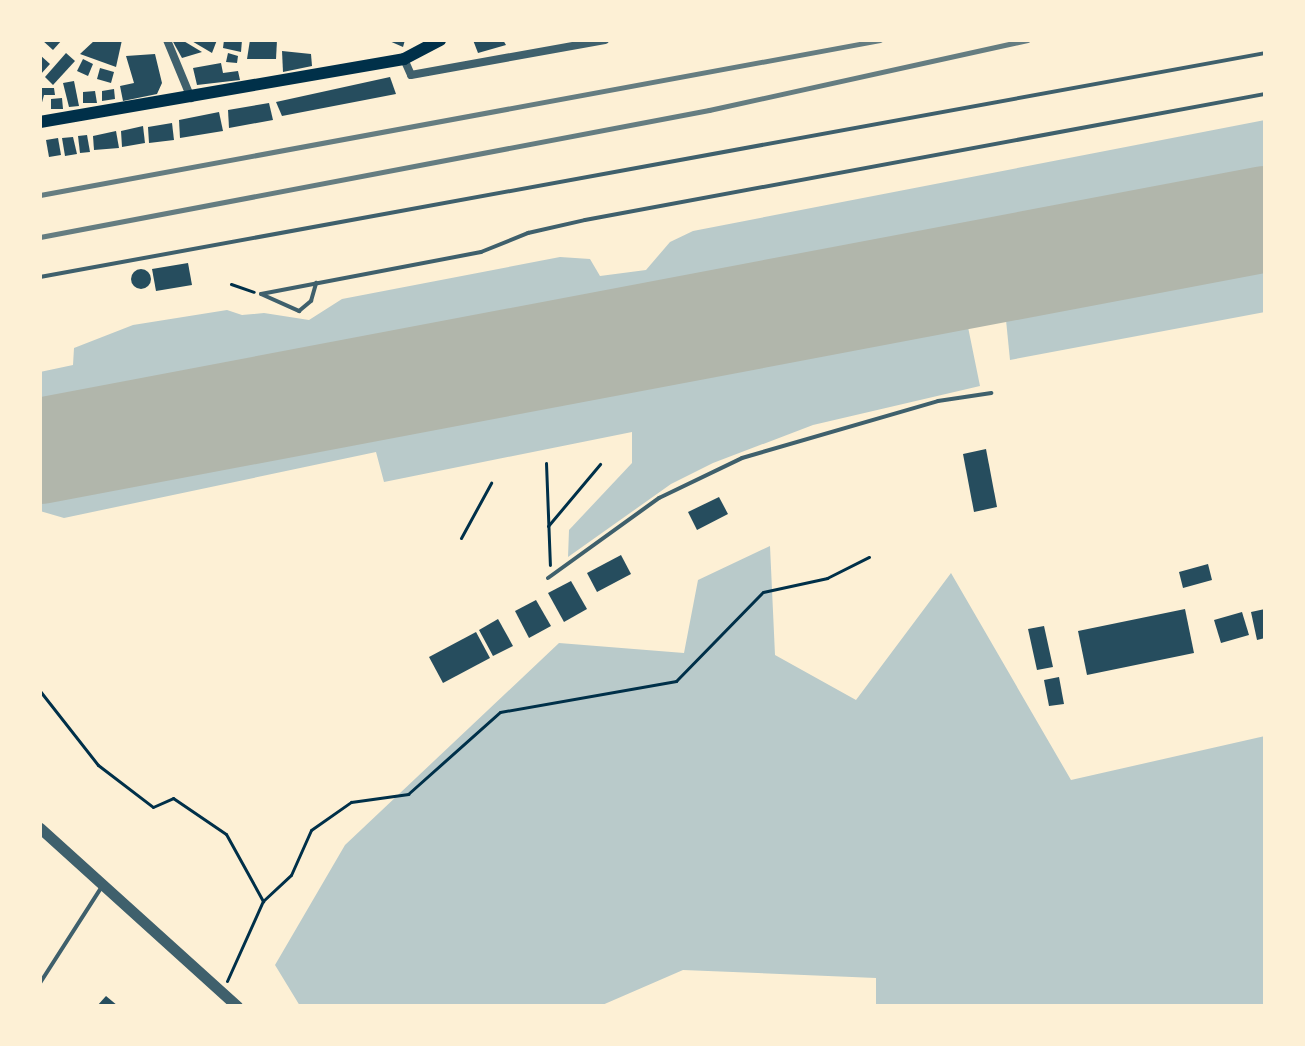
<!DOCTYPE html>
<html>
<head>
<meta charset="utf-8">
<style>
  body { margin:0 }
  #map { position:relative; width:1305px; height:1046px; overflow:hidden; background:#fdf0d5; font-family:"Space Grotesk",sans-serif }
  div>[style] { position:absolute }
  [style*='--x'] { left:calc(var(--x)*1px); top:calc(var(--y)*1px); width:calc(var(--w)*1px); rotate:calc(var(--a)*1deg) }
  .green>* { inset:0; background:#b9caca }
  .runway>* { height:106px; margin:-53px; padding:0 53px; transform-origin:53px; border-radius:53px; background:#b1b6ab }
  .building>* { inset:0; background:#264d5e }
  .round { border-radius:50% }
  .path>* { height:3px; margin:-1.5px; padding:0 1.5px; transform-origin:1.5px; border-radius:1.5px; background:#003049 }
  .service>* { height:4px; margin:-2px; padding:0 2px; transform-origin:2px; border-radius:2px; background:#3f606c }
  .minor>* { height:8px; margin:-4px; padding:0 4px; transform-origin:4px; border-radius:4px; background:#3f606c }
  .tertiary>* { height:11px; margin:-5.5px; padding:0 5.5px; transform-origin:5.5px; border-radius:5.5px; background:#3f606c }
  .secondary>* { height:12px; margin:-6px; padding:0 6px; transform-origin:6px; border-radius:6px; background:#003049 }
  .rail>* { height:5px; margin:-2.5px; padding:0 2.5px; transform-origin:2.5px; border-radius:2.5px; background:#657d81 }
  span { translate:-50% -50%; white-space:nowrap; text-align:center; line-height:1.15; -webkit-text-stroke:6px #fdf0d5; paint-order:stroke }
  .frame { position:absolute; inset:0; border:42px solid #fdf0d5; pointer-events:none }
</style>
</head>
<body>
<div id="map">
  <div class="green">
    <div style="clip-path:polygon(1265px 120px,1265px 198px,40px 432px,40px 372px,73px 365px,74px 348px,133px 325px,227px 310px,242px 315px,264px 313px,309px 320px,342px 299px,560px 257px,590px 259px,600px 276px,646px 270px,670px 242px,693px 231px)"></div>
    <div style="clip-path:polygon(1265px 247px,1265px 312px,1010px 360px,1006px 320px,1023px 294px,1034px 288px)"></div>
    <div style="clip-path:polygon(931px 309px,942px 309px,968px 327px,980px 386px,813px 425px,713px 463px,671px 484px,568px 557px,569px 530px,632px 463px,632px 432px,384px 482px,376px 452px,64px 518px,40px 511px,40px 477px)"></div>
    <div style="clip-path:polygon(770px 546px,775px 655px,856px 700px,951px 573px,1071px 780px,1265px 736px,1265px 1006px,876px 1006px,876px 978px,683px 970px,600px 1006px,300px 1006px,275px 965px,345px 845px,559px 643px,684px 653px,698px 580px)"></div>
  </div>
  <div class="runway">
    <div style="--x:40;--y:451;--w:1247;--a:-10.72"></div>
  </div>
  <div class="building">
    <div style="clip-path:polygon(42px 40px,62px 40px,53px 50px)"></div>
    <div style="clip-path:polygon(95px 40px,122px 40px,116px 67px,80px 54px)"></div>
    <div style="clip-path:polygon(172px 40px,182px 40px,202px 52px,182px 58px)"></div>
    <div style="clip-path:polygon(190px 40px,217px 40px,212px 53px)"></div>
    <div style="clip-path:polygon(224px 40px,242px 40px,241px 52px,223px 48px)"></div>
    <div style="clip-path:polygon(250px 40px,277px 40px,276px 59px,247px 59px)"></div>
    <div style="clip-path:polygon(387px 40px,405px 40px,403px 47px)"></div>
    <div style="clip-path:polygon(473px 40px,503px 40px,506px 45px,478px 53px)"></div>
    <div style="clip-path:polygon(282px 51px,311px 54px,312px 66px,283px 72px)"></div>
    <div style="clip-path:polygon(66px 53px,75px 61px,53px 85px,45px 77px)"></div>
    <div style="clip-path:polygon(228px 53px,238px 56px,237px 63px,226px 62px)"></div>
    <div style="clip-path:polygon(155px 54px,162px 83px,157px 94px,123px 101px,120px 86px,134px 83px,126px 56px)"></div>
    <div style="clip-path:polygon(40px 55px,50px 64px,40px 75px)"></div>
    <div style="clip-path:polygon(83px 59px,93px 64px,88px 76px,77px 71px)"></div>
    <div style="clip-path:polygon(221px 63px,223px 73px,238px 71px,240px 80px,197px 85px,193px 68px)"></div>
    <div style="clip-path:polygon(100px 68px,114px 72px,111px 83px,97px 79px)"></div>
    <div style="clip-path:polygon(390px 77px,396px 94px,282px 116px,276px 102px)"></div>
    <div style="clip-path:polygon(74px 81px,79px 106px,69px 107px,63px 83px)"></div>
    <div style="clip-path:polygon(40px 88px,54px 88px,55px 95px,44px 95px,40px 110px)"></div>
    <div style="clip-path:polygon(114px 89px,115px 99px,102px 101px,102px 91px)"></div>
    <div style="clip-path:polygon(95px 91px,97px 103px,83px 103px,83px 92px)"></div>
    <div style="clip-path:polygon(62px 98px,63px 109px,51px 109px,51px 99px)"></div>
    <div style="clip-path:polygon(269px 103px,273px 120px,229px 128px,228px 110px)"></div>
    <div style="clip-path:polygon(219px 112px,223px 131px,180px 138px,179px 120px)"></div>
    <div style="clip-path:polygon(172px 123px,174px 140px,149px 143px,148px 127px)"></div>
    <div style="clip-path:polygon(143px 126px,145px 143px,122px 147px,121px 131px)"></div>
    <div style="clip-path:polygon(116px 131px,119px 148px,94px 150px,93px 136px)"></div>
    <div style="clip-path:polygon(87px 135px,90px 152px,80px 153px,78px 136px)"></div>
    <div style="clip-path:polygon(73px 137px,77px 154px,65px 156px,62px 138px)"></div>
    <div style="clip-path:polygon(58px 138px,61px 155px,49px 157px,46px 140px)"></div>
    <div style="clip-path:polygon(188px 263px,192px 285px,156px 291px,152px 269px)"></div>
    <div class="round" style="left:131px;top:269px;width:20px;height:20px"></div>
    <div style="clip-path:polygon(986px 449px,997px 507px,974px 512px,963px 454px)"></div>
    <div style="clip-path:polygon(719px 497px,728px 514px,697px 530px,688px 512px)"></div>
    <div style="clip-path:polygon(621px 555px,631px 574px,597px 592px,587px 573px)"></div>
    <div style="clip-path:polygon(1208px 564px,1212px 580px,1183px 588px,1179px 572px)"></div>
    <div style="clip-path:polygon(571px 581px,587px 609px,564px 622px,548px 593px)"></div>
    <div style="clip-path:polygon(536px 600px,551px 626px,529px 638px,515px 611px)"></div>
    <div style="clip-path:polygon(1185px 609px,1194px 653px,1087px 675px,1078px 631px)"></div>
    <div style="clip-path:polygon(1265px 609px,1265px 638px,1257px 640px,1251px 612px)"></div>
    <div style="clip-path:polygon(1242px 612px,1249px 635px,1221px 643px,1214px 620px)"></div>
    <div style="clip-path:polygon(498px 619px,513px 646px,493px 656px,479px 630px)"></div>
    <div style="clip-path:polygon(1044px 626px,1053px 667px,1037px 670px,1028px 629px)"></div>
    <div style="clip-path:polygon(476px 632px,490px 658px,443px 683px,429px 657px)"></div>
    <div style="clip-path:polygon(1059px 677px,1064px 704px,1049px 706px,1044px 680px)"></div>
    <div style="clip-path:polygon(106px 996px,118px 1006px,97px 1006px)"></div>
  </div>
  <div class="path">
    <div style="--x:231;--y:284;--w:24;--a:19"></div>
    <div style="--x:546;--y:463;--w:102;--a:87.8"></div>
    <div style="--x:548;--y:526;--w:81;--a:-50"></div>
    <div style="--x:461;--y:538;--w:63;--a:-61.4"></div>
    <div style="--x:40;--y:691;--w:94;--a:51.9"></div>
    <div style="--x:98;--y:765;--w:69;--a:37.4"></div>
    <div style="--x:153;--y:807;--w:22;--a:-24"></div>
    <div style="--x:173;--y:798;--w:64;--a:34.2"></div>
    <div style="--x:226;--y:834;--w:77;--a:61.1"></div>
    <div style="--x:263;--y:901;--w:38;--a:-43"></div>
    <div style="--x:291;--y:875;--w:49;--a:-66"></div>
    <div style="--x:311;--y:830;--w:49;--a:-35"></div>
    <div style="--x:351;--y:802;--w:58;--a:-8"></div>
    <div style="--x:408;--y:794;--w:123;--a:-41.7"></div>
    <div style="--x:500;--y:712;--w:179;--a:-10"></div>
    <div style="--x:676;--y:681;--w:124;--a:-45.7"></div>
    <div style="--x:763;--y:592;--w:66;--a:-12.3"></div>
    <div style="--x:827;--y:578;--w:47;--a:-26.6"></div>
    <div style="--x:227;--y:981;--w:88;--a:-65.8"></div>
  </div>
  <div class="service">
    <div style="--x:40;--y:277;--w:1245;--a:-10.36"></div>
    <div style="--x:261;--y:294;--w:224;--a:-10.8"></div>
    <div style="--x:481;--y:252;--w:51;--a:-22"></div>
    <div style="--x:528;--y:233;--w:58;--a:-12.8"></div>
    <div style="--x:585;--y:220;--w:692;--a:-10.5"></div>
    <div style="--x:261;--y:294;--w:42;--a:24.1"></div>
    <div style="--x:299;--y:311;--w:16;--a:-40"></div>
    <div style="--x:311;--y:301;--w:19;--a:-74"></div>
    <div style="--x:548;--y:578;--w:137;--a:-35.8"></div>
    <div style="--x:659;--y:498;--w:92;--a:-25.7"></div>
    <div style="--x:742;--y:458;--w:204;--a:-16.2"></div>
    <div style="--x:938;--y:401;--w:54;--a:-8.6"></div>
    <div style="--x:40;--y:983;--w:113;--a:-57.3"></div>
  </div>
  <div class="minor">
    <div style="--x:167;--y:40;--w:63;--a:67.5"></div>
    <div style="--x:404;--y:59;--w:17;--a:66"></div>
    <div style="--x:411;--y:75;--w:197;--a:-10.2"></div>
  </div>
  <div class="tertiary">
    <div style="--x:40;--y:828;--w:266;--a:42.1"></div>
  </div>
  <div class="secondary">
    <div style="--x:40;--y:122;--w:369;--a:-9.8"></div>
    <div style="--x:404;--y:59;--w:41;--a:-27.8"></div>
  </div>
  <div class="rail">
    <div style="--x:40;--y:195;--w:854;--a:-10.45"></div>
    <div style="--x:40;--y:237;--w:681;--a:-10.75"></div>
    <div style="--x:709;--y:110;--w:326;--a:-12.4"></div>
  </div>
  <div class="frame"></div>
</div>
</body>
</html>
